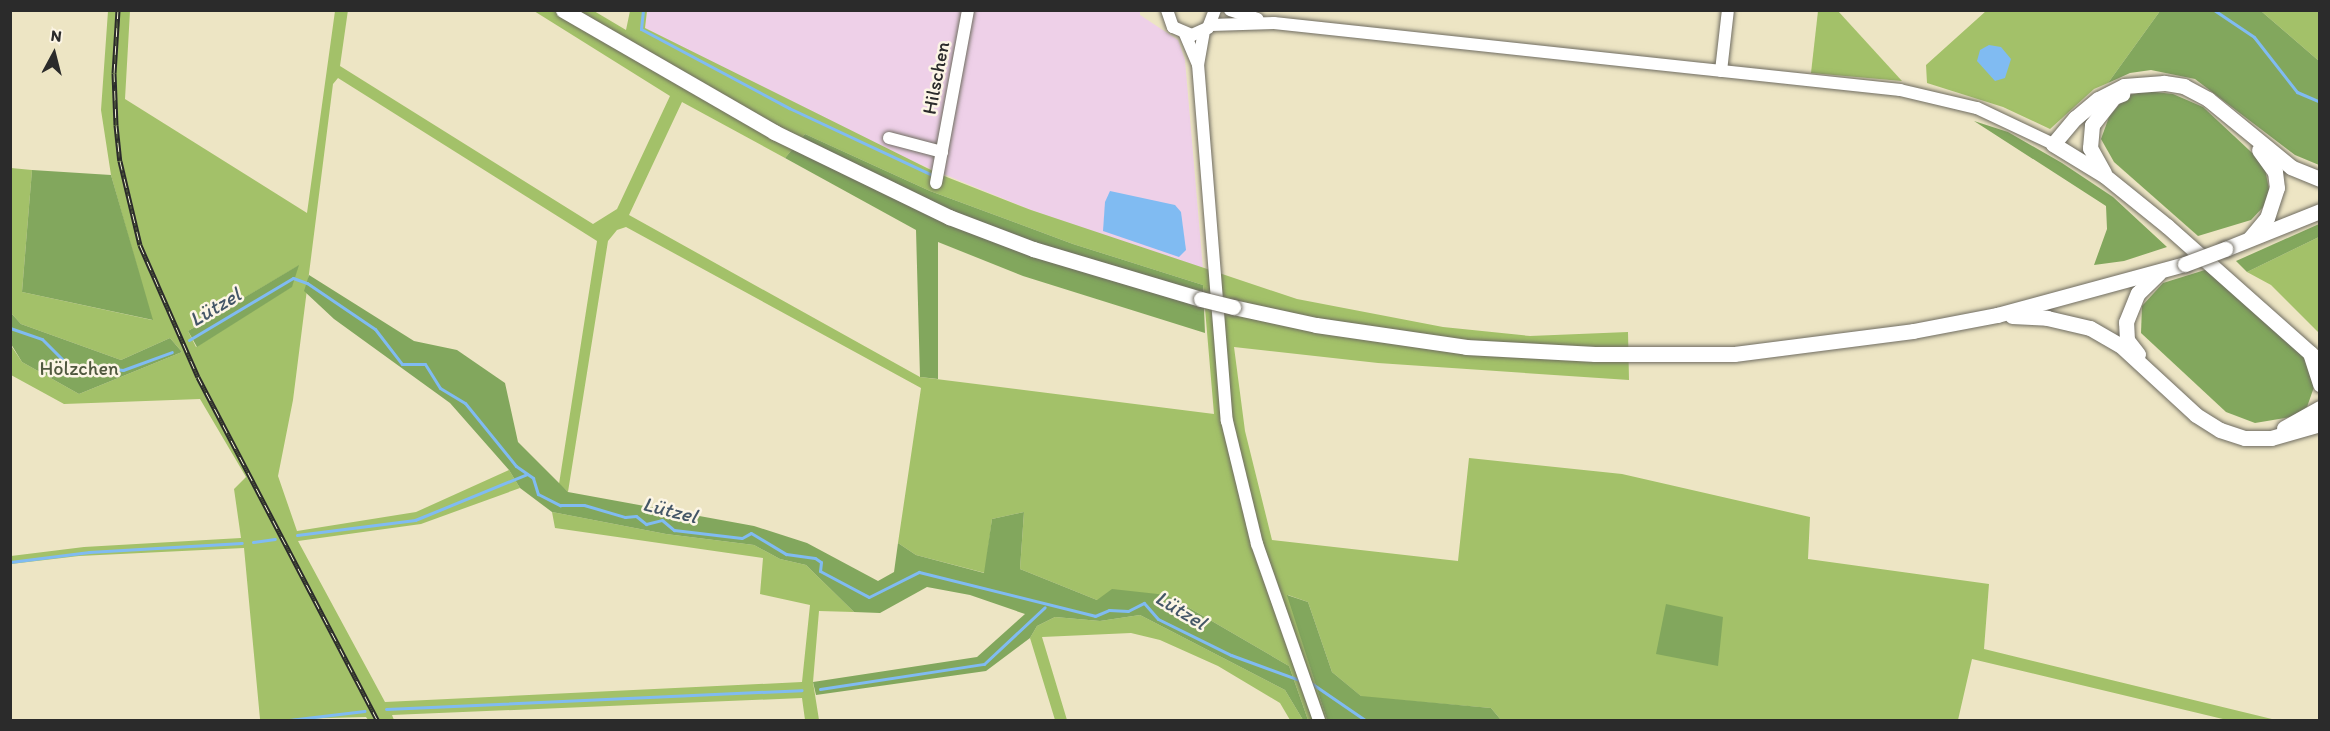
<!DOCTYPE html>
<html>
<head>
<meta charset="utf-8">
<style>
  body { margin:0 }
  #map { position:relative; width:2330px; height:731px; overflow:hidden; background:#ede5c4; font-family:Itim,sans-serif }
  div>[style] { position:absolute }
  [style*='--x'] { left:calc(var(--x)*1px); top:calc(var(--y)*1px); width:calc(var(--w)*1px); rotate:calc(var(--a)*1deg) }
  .built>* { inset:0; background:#eed0e8 }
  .green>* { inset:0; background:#a3c169 }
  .forest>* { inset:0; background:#82a75d }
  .water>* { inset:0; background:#80bbf2 }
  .stream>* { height:3px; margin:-1.5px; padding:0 1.5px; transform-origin:1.5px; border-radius:1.5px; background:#80bbf2 }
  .roads { filter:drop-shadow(0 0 2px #6f6c61) drop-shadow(0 0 2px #6f6c61) }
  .minor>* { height:12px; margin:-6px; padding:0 6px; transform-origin:6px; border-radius:6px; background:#fff }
  .major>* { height:15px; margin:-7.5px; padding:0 7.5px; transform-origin:7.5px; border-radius:7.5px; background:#fff }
  .rail>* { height:5px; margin-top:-2.5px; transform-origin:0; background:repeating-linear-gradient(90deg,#fcf5e5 0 9px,#2b2b2b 0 18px); box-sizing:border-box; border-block:2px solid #2b2b2b }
  .bridges { filter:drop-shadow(0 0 2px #6f6c61) drop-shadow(0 0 2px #6f6c61) }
  .major-bridge>* { height:15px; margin:-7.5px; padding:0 7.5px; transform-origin:7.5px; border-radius:7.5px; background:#fff }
  span { translate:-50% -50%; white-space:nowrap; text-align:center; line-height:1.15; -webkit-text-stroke:5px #fcf5e5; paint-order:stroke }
  .street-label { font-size:20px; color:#2b2b2b }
  .park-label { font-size:20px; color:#4f583e }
  .water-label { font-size:21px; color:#445667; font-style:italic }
  .frame { position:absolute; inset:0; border:12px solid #2b2b2b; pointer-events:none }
  .north { position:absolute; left:24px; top:24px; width:60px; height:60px; -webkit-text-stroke:4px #fcf5e5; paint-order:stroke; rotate:7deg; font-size:16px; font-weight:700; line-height:24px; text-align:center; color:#2b2b2b }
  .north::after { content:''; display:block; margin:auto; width:21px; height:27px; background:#2b2b2b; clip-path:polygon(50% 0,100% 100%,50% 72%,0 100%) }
</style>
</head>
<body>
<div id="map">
  <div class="built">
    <div style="clip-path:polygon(647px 10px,1140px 11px,1140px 15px,1178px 40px,1185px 60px,1203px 269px,1031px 210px,878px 147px,645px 28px)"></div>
  </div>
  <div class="green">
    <div style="clip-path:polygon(evenodd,348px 10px,340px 66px,593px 224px,617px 209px,670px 96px,534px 11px,594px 11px,626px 30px,630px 11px,647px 11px,645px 28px,939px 174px,1031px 210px,1297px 299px,1443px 327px,1530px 336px,1628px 332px,1629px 380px,1378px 363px,1234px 347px,1245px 431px,1272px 540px,1458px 561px,1469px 458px,1622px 474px,1810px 517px,1808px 559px,1989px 584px,1984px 649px,2276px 720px,2227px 720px,1972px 659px,1958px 720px,1501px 720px,1491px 708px,1362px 697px,1332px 672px,1308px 602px,1288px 595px,1327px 720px,1308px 720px,1289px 666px,1167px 595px,1097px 600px,1020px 569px,1024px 512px,992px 519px,985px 573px,916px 555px,898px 543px,921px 388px,626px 227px,617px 230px,608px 241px,568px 492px,559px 484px,597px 241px,338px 78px,333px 84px,293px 400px,278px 476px,297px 531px,416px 512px,509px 470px,520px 488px,421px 524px,298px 541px,385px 702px,802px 682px,810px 605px,760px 594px,763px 558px,555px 528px,552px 512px,666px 534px,754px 545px,780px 559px,806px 565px,854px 612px,819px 611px,813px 682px,819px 720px,805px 720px,802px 698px,392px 715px,394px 720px,368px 720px,366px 717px,252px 720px,260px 719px,244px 548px,79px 556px,11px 564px,11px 556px,84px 547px,241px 538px,234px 489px,246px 477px,200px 399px,64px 404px,11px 375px,10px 344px,22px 362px,79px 394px,182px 352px,170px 338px,121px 360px,21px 324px,11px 313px,11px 168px,32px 170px,22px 292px,152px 320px,111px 175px,101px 110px,108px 11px,130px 11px,125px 99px,307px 213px,335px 11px,348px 10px,682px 102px,785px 158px,805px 134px,930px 191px,1073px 244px,1203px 285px,1214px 414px,920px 377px,629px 215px,682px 102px,348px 10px,298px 266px,291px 287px,196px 347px,188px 331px,298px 266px)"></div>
    <div style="clip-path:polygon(1818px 11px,1838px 11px,1902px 81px,1811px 73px)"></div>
    <div style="clip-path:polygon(1986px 11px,2160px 11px,2108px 83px,2094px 89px,2050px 129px,2003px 107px,1927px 83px,1926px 65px)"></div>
    <div style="clip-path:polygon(2261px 11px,2319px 11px,2319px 61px)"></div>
    <div style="clip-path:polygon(2319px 237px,2319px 333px,2271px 285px,2247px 272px)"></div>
    <div style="clip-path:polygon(1140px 615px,1285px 690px,1303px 720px,1290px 720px,1280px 703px,1218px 666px,1160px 640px,1131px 633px,1042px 637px,1067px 720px,1055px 720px,1030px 638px,1037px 626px,1055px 617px,1100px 621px)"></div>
  </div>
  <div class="forest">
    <div style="clip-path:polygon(2160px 11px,2261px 11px,2319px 61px,2319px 165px,2295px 155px,2195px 79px,2151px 70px,2130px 73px,2108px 83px)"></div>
    <div style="clip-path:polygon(2146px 91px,2173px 94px,2203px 107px,2264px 164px,2269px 189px,2267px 203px,2251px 220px,2198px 236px,2114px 162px,2101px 139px,2109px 117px,2126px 96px)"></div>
    <div style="clip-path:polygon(1974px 121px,2008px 132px,2062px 163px,2113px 197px,2167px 247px,2124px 261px,2094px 265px,2107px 229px,2106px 206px)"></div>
    <div style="clip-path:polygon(805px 134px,930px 191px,1073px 244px,1203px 285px,1205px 333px,1023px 276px,938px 242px,938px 379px,920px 377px,916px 230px,785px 158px)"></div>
    <div style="clip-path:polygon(32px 170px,111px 175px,153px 320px,22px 292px)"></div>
    <div style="clip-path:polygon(2319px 224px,2319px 237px,2247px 272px,2236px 261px)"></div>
    <div style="clip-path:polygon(299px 265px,292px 287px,197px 347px,188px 331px)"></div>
    <div style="clip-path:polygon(2208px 269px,2304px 357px,2314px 387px,2307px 407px,2291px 417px,2255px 423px,2226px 412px,2141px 333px,2142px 306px,2163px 283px)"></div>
    <div style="clip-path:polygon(309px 275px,414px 341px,457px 350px,505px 383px,518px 442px,568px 492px,754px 526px,807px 543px,878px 581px,894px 572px,898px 543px,916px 555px,984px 573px,992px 519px,1024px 512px,1020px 569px,1097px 600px,1112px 589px,1167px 595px,1289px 666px,1308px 720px,1303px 720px,1285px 690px,1140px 615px,1100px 621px,1055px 617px,1037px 626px,1030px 638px,986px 671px,816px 695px,813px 682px,977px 657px,1025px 614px,970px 595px,927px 587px,880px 613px,854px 612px,806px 565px,780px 559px,754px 545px,666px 534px,552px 512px,520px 488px,509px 470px,450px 403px,334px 319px,304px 291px)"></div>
    <div style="clip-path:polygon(11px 313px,21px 324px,121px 360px,170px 338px,182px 352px,79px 394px,22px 362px,11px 344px)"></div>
    <div style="clip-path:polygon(1287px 595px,1308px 602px,1332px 672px,1361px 696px,1491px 708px,1501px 720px,1327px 720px)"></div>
    <div style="clip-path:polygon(1666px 604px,1723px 617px,1718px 666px,1656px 654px)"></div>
  </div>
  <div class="water">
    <div style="clip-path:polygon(1989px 45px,2001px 47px,2011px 59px,2005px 78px,1995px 81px,1977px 61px,1980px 50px)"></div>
    <div style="clip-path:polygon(1110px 191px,1175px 205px,1181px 212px,1186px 250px,1179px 257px,1103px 231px,1105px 202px)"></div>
  </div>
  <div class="stream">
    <div style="--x:643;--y:10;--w:19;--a:96"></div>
    <div style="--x:641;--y:29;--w:168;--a:28.1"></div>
    <div style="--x:789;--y:108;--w:156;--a:25.1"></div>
    <div style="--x:2214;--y:10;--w:48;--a:34"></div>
    <div style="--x:2254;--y:37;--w:70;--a:52"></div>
    <div style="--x:2297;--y:92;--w:25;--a:23"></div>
    <div style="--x:10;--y:328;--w:34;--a:19"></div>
    <div style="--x:42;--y:339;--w:45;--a:45"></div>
    <div style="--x:74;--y:371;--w:21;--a:-14"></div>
    <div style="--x:94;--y:366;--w:29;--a:8"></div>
    <div style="--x:123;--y:370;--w:52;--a:-20.2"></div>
    <div style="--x:189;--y:340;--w:121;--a:-30.8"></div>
    <div style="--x:293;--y:278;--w:15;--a:20"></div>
    <div style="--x:307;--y:283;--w:82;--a:34.1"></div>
    <div style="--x:375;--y:329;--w:44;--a:52.4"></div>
    <div style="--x:402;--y:364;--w:23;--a:0"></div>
    <div style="--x:425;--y:364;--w:28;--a:58"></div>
    <div style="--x:440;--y:388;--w:29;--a:31"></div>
    <div style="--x:465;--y:403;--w:81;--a:51"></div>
    <div style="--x:516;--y:466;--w:21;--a:35"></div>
    <div style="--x:533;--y:478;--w:17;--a:73"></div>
    <div style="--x:538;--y:494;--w:25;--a:27"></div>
    <div style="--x:560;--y:505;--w:24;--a:0"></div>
    <div style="--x:584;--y:505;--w:43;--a:16.3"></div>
    <div style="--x:625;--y:517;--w:11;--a:-5"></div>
    <div style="--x:636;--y:516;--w:13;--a:39"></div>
    <div style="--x:646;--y:524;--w:16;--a:-14"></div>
    <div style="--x:662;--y:520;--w:16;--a:40"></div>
    <div style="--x:674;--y:530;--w:68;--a:6.7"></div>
    <div style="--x:742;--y:538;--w:10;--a:-29"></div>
    <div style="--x:751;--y:533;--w:41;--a:31"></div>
    <div style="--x:786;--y:554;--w:29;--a:8"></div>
    <div style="--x:815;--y:558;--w:7;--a:34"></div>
    <div style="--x:821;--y:562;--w:9;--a:96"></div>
    <div style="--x:820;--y:571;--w:55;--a:28"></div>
    <div style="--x:869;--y:597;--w:56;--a:-26.6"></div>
    <div style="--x:919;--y:572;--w:181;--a:14"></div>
    <div style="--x:1095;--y:616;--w:15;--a:-23"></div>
    <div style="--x:1109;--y:610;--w:19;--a:3"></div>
    <div style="--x:1128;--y:611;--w:18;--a:-27"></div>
    <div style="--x:1144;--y:603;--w:21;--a:49"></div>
    <div style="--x:1158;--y:619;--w:81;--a:26.3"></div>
    <div style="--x:1231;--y:655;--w:76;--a:20.1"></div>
    <div style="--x:297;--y:535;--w:119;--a:-7.2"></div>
    <div style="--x:415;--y:520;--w:121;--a:-22.3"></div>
    <div style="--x:253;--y:542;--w:22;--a:-8"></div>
    <div style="--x:10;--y:562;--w:80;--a:-7.2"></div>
    <div style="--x:89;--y:552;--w:153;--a:-3.4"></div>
    <div style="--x:1311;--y:683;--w:65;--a:34.4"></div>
    <div style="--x:820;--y:689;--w:166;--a:-8.7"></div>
    <div style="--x:984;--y:664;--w:83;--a:-43.1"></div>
    <div style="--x:386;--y:709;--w:416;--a:-2.6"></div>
    <div style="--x:289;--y:720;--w:76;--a:-6.8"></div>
  </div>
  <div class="roads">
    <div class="minor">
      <div style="--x:1167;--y:10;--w:18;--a:71"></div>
      <div style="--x:1173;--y:27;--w:21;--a:23"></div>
      <div style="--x:1192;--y:35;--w:17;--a:-24"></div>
      <div style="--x:1208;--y:28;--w:19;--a:-69"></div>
      <div style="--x:1230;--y:10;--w:29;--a:18"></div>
      <div style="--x:1211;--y:25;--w:63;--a:-1.8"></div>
      <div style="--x:1274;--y:23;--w:630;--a:6.11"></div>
      <div style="--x:1900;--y:90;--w:79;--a:13.2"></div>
      <div style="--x:1977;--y:108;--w:84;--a:25.3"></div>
      <div style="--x:1204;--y:31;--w:34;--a:100"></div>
      <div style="--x:1198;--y:64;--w:358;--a:85.4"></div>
      <div style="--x:1227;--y:421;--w:127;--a:76.3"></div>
      <div style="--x:1257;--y:544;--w:187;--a:70.6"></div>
      <div style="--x:1185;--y:34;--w:33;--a:67"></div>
      <div style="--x:1721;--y:71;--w:61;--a:-83.5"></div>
      <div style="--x:889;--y:138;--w:55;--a:14.8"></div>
      <div style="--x:936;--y:183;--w:176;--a:-79.5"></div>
    </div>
    <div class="major">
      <div style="--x:563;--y:10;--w:244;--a:30"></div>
      <div style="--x:774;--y:132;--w:195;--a:25.9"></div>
      <div style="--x:949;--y:217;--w:90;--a:20.9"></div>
      <div style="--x:1033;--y:249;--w:175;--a:16.6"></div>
      <div style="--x:2104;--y:173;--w:29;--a:-119"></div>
      <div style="--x:2090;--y:148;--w:23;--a:-85"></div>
      <div style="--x:2092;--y:125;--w:36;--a:-52"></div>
      <div style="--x:2114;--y:97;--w:9;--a:-21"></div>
      <div style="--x:2320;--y:179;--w:31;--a:-158"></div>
      <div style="--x:2291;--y:167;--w:107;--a:-140.7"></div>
      <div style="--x:2208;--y:99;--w:27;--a:-152"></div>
      <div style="--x:2184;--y:86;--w:20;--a:-171"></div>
      <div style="--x:2164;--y:83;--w:40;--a:175.7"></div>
      <div style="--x:2124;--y:86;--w:29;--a:153"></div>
      <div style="--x:2098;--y:99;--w:30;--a:140"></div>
      <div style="--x:2075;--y:118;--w:34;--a:130"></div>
      <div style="--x:2053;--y:144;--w:61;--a:31.6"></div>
      <div style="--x:2105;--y:176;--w:80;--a:38.9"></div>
      <div style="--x:2167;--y:226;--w:205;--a:41.6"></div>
      <div style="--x:2250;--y:238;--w:26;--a:-50"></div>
      <div style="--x:2267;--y:218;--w:32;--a:-72"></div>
      <div style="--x:2277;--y:188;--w:16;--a:-97"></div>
      <div style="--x:2275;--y:172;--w:27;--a:-126"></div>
      <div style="--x:2225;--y:249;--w:102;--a:-21.8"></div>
      <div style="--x:1233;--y:307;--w:85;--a:12.2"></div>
      <div style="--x:1316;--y:325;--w:152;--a:8.3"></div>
      <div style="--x:1466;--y:347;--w:129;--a:3.1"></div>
      <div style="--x:1595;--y:354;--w:139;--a:0"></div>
      <div style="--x:1734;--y:354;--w:180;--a:-7.3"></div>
      <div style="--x:1913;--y:331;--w:86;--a:-10.8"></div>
      <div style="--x:1997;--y:315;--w:195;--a:-15.2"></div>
      <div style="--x:2012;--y:316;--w:35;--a:3"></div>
      <div style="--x:2047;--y:318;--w:44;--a:13.1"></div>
      <div style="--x:2090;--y:328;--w:34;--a:30"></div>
      <div style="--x:2120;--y:345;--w:103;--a:42.6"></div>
      <div style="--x:2196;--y:415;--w:28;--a:32"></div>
      <div style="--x:2220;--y:430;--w:26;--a:18"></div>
      <div style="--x:2245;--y:438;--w:26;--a:0"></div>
      <div style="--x:2271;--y:438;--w:51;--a:-15.9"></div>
      <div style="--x:2310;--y:353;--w:33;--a:72"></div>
      <div style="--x:2138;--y:354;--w:18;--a:-128"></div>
      <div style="--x:2127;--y:340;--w:18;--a:-93"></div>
      <div style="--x:2126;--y:322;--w:31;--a:-68"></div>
      <div style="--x:2138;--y:293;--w:29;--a:-44"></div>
      <div style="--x:2284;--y:428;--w:41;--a:-29.1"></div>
    </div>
  </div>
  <div class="rail">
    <div style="--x:118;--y:10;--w:63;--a:93.6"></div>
    <div style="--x:114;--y:73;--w:52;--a:87.8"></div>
    <div style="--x:116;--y:125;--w:36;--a:84"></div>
    <div style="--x:120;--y:161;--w:86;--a:76.6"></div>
    <div style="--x:140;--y:245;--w:144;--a:66.3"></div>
    <div style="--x:198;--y:377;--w:387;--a:62.4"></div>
  </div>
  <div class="bridges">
    <div class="major-bridge">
      <div style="--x:2185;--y:264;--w:43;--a:-20.6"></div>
      <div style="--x:1201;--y:299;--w:33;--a:14"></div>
    </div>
  </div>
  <div class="street-label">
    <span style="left:936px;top:78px;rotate:-79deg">Hilschen</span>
  </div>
  <div class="park-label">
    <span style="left:79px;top:368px">Hölzchen</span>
  </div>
  <div class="water-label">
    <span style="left:215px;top:307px;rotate:-31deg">Lützel</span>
    <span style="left:670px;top:510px;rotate:14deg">Lützel</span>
    <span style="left:1181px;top:610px;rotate:31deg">Lützel</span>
  </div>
  <div class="frame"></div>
  <div class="north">N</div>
</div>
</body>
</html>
